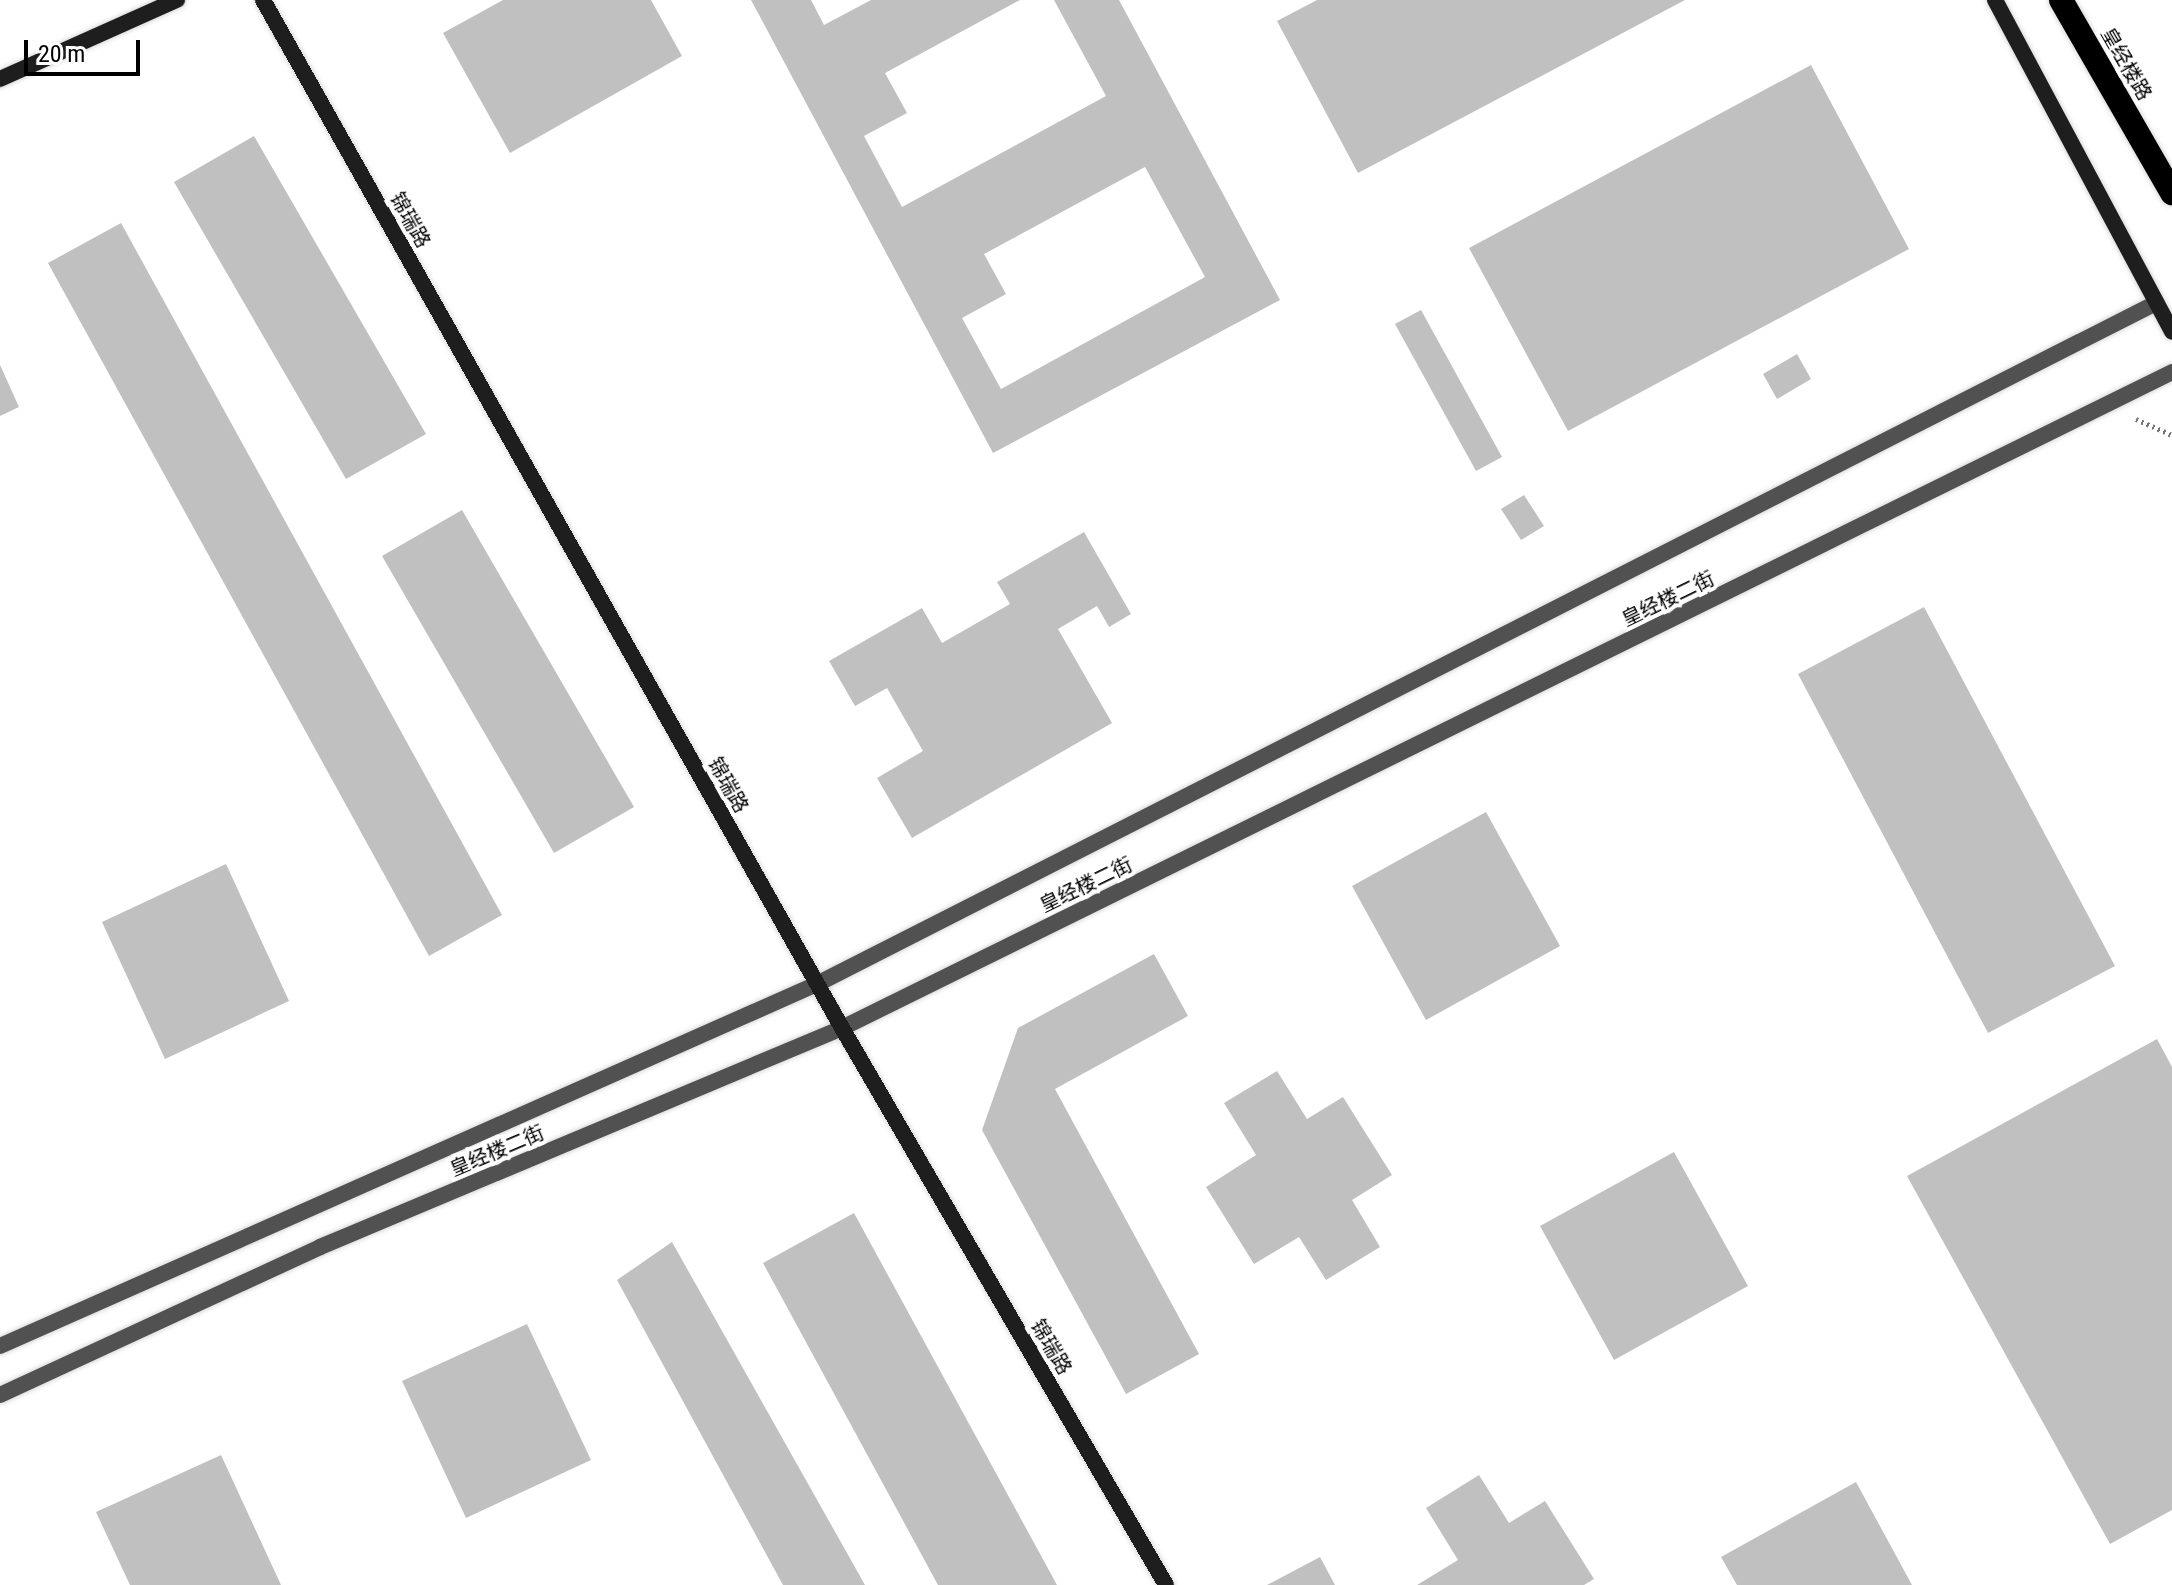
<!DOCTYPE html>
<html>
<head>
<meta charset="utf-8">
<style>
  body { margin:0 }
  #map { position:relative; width:2172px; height:1585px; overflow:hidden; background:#fff; font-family:"Roboto Condensed","Noto Sans SC",sans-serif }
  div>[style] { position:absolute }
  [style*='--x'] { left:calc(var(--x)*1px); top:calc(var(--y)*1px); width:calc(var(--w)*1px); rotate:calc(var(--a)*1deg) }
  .building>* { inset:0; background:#c0c0c0 }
  .path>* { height:5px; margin-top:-2.5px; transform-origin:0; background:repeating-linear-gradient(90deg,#737373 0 2px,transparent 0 6px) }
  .roads { filter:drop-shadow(0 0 2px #dbdbdb) drop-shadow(0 0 2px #dbdbdb) }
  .street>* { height:16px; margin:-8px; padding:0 8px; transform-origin:8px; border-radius:8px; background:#515151 }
  .secondary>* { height:16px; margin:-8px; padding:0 8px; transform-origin:8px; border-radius:8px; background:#1e1e1e }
  .highway>* { height:24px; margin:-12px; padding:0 12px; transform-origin:12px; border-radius:12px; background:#000 }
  span { translate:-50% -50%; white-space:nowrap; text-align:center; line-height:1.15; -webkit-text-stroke:8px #fff; paint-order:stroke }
  .street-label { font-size:20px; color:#000 }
  .scale { position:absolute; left:24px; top:40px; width:116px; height:36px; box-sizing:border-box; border:4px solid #000; border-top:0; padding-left:10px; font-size:24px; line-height:28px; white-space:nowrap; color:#000; -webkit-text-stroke:6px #fff; paint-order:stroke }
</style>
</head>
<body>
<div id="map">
  <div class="building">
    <div style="clip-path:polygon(503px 0,651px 0,682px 56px,510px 153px,443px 33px)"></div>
    <div style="clip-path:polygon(evenodd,751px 0,811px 0,824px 25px,871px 0,1020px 0,885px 73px,907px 113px,864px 136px,902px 207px,1106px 96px,1054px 0,1119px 0,1280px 300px,993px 453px,751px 0,1145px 167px,1205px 277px,1001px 389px,962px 318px,1006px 294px,984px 254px,1145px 167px)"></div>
    <div style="clip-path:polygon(1317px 0,1685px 0,1358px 173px,1277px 21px)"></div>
    <div style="clip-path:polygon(1811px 65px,1909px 249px,1568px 431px,1469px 248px)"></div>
    <div style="clip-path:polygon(254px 136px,426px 434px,346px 479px,174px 182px)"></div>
    <div style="clip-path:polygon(121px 223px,502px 915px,429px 956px,48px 263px)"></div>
    <div style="clip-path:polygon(1421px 310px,1502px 457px,1476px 471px,1395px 324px)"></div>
    <div style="clip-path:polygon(1797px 354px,1811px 379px,1777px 399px,1763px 374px)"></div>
    <div style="clip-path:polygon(0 365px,19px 407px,0 416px)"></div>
    <div style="clip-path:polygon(1524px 495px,1544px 526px,1521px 540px,1501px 509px)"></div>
    <div style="clip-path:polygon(462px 510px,634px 807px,554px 853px,382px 556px)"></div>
    <div style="clip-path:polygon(1084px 532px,1131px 614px,1109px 627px,1097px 606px,1058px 629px,1112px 723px,912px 838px,877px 778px,923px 751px,887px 688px,855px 706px,829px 661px,922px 608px,942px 643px,1010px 604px,997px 582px)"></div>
    <div style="clip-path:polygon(1924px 607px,2115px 966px,1988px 1033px,1798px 674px)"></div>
    <div style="clip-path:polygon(1486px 812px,1560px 946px,1426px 1020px,1352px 886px)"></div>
    <div style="clip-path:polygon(226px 864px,289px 1001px,165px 1059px,102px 922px)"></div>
    <div style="clip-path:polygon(1154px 954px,1188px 1016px,1055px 1089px,1199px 1354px,1126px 1394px,982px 1130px,1018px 1028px)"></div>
    <div style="clip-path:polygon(2157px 1039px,2172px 1067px,2172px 1510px,2110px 1544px,1907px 1176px)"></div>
    <div style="clip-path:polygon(1277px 1071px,1307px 1119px,1343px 1097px,1392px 1175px,1352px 1200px,1380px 1247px,1326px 1280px,1299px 1237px,1254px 1264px,1206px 1187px,1256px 1155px,1224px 1103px)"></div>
    <div style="clip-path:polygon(1674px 1152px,1748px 1286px,1614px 1360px,1540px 1226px)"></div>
    <div style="clip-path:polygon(854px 1213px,1057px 1585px,938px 1585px,763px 1263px)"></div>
    <div style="clip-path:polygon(672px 1242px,865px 1585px,783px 1585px,617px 1280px)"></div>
    <div style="clip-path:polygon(527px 1324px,591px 1460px,466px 1518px,402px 1381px)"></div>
    <div style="clip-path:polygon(221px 1455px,281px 1585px,130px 1585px,96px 1512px)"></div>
    <div style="clip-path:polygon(1479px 1475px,1509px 1523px,1545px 1501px,1594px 1579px,1584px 1585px,1417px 1585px,1458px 1560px,1426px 1508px)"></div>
    <div style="clip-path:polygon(1856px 1482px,1912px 1585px,1737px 1585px,1721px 1557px)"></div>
    <div style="clip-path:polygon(1320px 1557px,1335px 1585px,1267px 1585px)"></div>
  </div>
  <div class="path">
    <div style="--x:2136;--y:419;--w:39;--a:24"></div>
  </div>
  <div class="roads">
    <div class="street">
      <div style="--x:0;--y:1346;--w:894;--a:-23.9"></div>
      <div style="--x:817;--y:984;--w:1502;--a:-26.96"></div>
      <div style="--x:0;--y:1395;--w:353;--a:-24.8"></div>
      <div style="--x:320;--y:1247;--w:566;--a:-22.76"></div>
      <div style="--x:842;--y:1028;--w:1483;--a:-26.25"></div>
    </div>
    <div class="secondary">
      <div style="--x:263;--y:0;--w:1180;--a:60.61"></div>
      <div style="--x:842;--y:1028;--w:644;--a:59.81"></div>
      <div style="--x:1995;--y:0;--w:376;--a:61.9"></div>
      <div style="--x:0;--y:79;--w:194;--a:-24.1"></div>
    </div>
    <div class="highway">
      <div style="--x:2061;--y:0;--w:223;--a:60.1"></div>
    </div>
  </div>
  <div class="street-label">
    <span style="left:2126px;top:64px;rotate:60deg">皇经楼路</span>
    <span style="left:410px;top:220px;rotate:61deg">锦瑞路</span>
    <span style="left:1668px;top:599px;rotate:-26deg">皇经楼二街</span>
    <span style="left:728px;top:785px;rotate:61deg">锦瑞路</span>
    <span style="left:1086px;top:885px;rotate:-26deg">皇经楼二街</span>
    <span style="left:497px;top:1151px;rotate:-23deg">皇经楼二街</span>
    <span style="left:1051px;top:1347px;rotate:60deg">锦瑞路</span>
  </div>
  <div class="scale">20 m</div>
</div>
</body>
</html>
